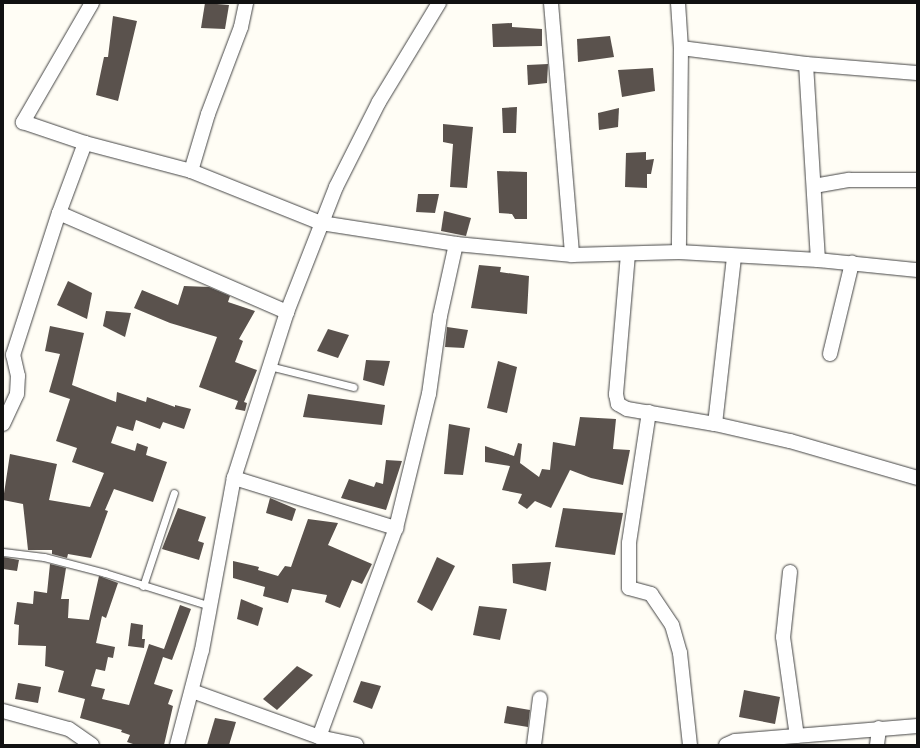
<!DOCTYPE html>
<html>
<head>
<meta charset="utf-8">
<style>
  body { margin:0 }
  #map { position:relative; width:920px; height:748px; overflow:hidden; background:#fffdf5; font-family:Literata,serif }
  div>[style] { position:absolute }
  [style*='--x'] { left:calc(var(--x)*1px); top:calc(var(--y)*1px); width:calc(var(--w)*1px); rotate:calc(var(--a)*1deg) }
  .building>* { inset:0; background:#5a524d }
  .roads { filter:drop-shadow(0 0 1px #444) drop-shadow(0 0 1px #444) }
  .service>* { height:7px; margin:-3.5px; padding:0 3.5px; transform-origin:3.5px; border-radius:3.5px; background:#fff }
  .minor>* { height:14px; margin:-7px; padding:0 7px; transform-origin:7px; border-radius:7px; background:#fff }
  span { translate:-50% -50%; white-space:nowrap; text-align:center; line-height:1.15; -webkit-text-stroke:4px #fff; paint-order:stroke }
  .frame { position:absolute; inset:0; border:4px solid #111; pointer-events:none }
</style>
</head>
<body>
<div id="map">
  <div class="building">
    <div style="clip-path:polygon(205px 3px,229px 5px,225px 29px,201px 28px)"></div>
    <div style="clip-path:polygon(113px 16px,137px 21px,118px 101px,96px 95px,104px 57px,108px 57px)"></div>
    <div style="clip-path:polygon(512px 23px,512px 27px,542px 29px,542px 46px,493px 47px,492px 24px)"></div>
    <div style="clip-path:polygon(610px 36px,614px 57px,578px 62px,577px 39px)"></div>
    <div style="clip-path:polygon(548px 64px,547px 83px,528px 85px,527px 65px)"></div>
    <div style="clip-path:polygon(653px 68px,655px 91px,622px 97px,618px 70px)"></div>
    <div style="clip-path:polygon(517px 107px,516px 133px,503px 133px,502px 108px)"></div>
    <div style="clip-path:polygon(619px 108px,618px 127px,599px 130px,598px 113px)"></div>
    <div style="clip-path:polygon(443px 124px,473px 127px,467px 188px,450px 187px,453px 144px,443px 142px)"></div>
    <div style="clip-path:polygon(646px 152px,646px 160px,654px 159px,651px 174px,647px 174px,647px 188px,625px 187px,626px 153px)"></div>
    <div style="clip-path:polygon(497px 171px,527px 172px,527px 219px,515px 219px,512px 214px,499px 213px)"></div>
    <div style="clip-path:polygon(418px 194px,439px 194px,435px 213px,416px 212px)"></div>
    <div style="clip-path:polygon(444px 211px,471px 218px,466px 236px,441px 231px)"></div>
    <div style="clip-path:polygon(479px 265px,501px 267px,500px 272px,529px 276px,527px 314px,471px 308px)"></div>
    <div style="clip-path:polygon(68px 281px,92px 293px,87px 319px,57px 305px)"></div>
    <div style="clip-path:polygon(184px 286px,209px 287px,230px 296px,228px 302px,255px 311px,239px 339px,243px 341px,235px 362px,257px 370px,244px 402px,247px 403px,245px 411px,235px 409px,238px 401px,199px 387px,217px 337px,170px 323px,134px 308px,142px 290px,178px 305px)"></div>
    <div style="clip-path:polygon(106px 311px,131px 313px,125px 337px,103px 326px)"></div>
    <div style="clip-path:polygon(50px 326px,84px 333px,72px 385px,116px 402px,117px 392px,146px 402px,147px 397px,175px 407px,175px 405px,191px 409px,184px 429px,163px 422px,160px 429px,136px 420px,133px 431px,117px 426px,111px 443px,135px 451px,137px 443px,148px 447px,146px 455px,167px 462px,153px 502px,114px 489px,105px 510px,108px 511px,91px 558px,68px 554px,67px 558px,52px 554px,52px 550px,28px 550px,23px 504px,3px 500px,10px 454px,57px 464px,49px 500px,90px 507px,104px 473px,72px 462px,77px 448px,56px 441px,70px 399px,49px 392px,60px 354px,45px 351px)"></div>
    <div style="clip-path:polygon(447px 327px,468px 330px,464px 348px,445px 347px)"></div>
    <div style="clip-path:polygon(328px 329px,349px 335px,338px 358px,317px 351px)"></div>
    <div style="clip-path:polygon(366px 360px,390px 361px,384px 386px,363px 380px)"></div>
    <div style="clip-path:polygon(498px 361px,517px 367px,507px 413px,487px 408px)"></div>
    <div style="clip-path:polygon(308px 394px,385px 405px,382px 425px,303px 417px)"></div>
    <div style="clip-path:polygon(580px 417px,616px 419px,613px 449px,630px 450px,623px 485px,591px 478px,570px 470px,551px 508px,535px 501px,527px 509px,518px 503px,522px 494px,502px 490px,510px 466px,485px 462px,485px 446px,514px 456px,518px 443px,522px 444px,520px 463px,539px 477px,542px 469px,550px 470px,553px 442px,575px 446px)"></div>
    <div style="clip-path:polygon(449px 424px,470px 428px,463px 475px,444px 474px)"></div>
    <div style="clip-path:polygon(386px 460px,402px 461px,386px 510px,341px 498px,349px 479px,374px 487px,376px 482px,383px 484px)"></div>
    <div style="clip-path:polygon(270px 498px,296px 509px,292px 521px,266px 513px)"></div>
    <div style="clip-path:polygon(178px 508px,206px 517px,198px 541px,204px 543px,199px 560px,162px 549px)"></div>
    <div style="clip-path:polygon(563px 508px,623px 513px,615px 555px,555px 547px)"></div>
    <div style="clip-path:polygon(308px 519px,338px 523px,328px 545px,372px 564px,362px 584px,352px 580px,340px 608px,325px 602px,327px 595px,292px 589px,288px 603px,263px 596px,265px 587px,233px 578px,233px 561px,259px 567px,258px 570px,278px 576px,285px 566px,291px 567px)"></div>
    <div style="clip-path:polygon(3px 557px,19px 560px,17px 571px,3px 569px)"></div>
    <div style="clip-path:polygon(437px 557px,455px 566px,432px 611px,417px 602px)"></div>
    <div style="clip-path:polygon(551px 562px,546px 591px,513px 583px,512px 564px)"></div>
    <div style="clip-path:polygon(50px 564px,66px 568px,61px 599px,69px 599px,68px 618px,89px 620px,99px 576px,118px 583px,106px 618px,102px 616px,96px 643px,115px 647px,113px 658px,108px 657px,105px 671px,96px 669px,91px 686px,105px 689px,102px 699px,129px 705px,149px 644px,164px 649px,180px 605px,191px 609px,172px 660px,163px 657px,154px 684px,173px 690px,168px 704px,173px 706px,164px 745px,136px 745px,127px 742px,130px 735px,121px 732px,122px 730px,80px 718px,85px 699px,58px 692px,64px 671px,45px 666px,46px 646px,18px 645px,19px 625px,14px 624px,17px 602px,33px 604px,34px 591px,47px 593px)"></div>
    <div style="clip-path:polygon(241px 599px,263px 608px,258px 626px,237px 619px)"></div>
    <div style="clip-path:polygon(479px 606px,507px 609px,500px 640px,473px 635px)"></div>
    <div style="clip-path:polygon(131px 623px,143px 625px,142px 639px,145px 639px,144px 648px,128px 646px)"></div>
    <div style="clip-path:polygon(297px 666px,313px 675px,277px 710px,263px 699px)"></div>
    <div style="clip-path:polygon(361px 681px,381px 686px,372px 709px,353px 702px)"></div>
    <div style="clip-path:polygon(18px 683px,41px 687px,38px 703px,15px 699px)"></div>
    <div style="clip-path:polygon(744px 690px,780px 697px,775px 724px,739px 717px)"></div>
    <div style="clip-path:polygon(507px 706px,530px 710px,528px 727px,504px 723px)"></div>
    <div style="clip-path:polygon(215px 718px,236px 722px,229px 745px,207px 745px)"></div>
  </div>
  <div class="roads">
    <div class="service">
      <div style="--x:269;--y:366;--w:87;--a:14"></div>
      <div style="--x:3;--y:552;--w:41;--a:7"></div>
      <div style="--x:44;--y:557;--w:63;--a:14.7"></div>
      <div style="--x:105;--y:573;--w:110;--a:17.4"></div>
      <div style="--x:143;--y:586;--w:98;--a:-71.6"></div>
    </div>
    <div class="minor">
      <div style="--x:92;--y:3;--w:138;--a:120.1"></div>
      <div style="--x:23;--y:122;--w:65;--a:18.7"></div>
      <div style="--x:85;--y:143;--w:110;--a:14.8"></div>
      <div style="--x:191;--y:171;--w:140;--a:21.8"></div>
      <div style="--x:321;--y:223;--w:137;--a:8.8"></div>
      <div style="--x:456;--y:244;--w:117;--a:5.4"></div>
      <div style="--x:572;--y:255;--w:107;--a:-1.6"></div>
      <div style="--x:679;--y:252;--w:139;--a:3.3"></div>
      <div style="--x:818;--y:260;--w:100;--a:5.8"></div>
      <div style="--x:551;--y:3;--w:253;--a:85.2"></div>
      <div style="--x:678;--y:3;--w:45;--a:86.2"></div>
      <div style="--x:681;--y:48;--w:204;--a:90.6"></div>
      <div style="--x:681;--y:48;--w:126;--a:7.3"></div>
      <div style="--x:806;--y:64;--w:111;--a:4.6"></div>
      <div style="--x:806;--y:64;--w:196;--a:86.5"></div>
      <div style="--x:191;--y:171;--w:59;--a:-73.4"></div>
      <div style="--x:208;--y:114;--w:93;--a:-69.2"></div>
      <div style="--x:241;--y:27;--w:25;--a:-78"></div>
      <div style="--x:814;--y:186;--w:36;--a:-10"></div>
      <div style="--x:849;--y:180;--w:68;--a:0"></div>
      <div style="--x:59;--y:213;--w:249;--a:23.5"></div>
      <div style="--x:628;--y:254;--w:141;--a:94.9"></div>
      <div style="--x:616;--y:394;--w:10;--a:79"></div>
      <div style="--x:618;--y:404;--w:10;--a:29"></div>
      <div style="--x:627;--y:409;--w:89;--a:9.7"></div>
      <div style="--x:715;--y:424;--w:77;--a:12.8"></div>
      <div style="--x:790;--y:441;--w:132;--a:16.2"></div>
      <div style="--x:830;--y:354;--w:94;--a:-76.4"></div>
      <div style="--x:649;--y:412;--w:133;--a:98.7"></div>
      <div style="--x:629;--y:543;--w:45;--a:90"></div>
      <div style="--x:629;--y:588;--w:23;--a:15"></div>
      <div style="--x:651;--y:594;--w:37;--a:56"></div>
      <div style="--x:672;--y:625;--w:29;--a:74"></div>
      <div style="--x:680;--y:653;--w:93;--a:83.8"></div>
      <div style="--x:3;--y:424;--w:33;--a:-65"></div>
      <div style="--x:17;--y:394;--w:18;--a:-87"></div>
      <div style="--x:18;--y:376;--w:22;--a:-103"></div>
      <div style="--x:13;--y:355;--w:149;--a:-72.1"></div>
      <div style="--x:59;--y:213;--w:75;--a:-69.6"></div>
      <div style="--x:715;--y:424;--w:169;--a:-83.5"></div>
      <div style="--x:234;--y:478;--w:170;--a:17.2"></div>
      <div style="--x:790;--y:572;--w:65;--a:96.1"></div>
      <div style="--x:783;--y:637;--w:100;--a:82"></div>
      <div style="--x:192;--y:691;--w:135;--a:19.9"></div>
      <div style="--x:319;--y:737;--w:38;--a:12"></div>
      <div style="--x:3;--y:711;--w:68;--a:15.3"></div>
      <div style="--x:69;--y:729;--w:28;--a:35"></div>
      <div style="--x:319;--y:737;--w:223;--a:-69.8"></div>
      <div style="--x:396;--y:528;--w:138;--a:-76.2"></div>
      <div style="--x:429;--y:394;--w:79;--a:-82"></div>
      <div style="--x:440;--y:316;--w:74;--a:-77.5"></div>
      <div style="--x:177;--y:745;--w:98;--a:-75.3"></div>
      <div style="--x:202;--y:650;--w:175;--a:-79.5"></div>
      <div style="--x:234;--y:478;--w:174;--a:-72.3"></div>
      <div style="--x:287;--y:312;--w:134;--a:-68.6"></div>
      <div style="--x:336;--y:187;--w:95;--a:-63.2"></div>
      <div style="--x:379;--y:102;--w:116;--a:-58.8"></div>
      <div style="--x:534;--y:745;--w:47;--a:-82.7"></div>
      <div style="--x:726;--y:745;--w:10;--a:-24"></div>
      <div style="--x:735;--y:741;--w:183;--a:-4.7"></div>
      <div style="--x:877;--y:745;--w:17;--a:-83"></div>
    </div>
  </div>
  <div class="frame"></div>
</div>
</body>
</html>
